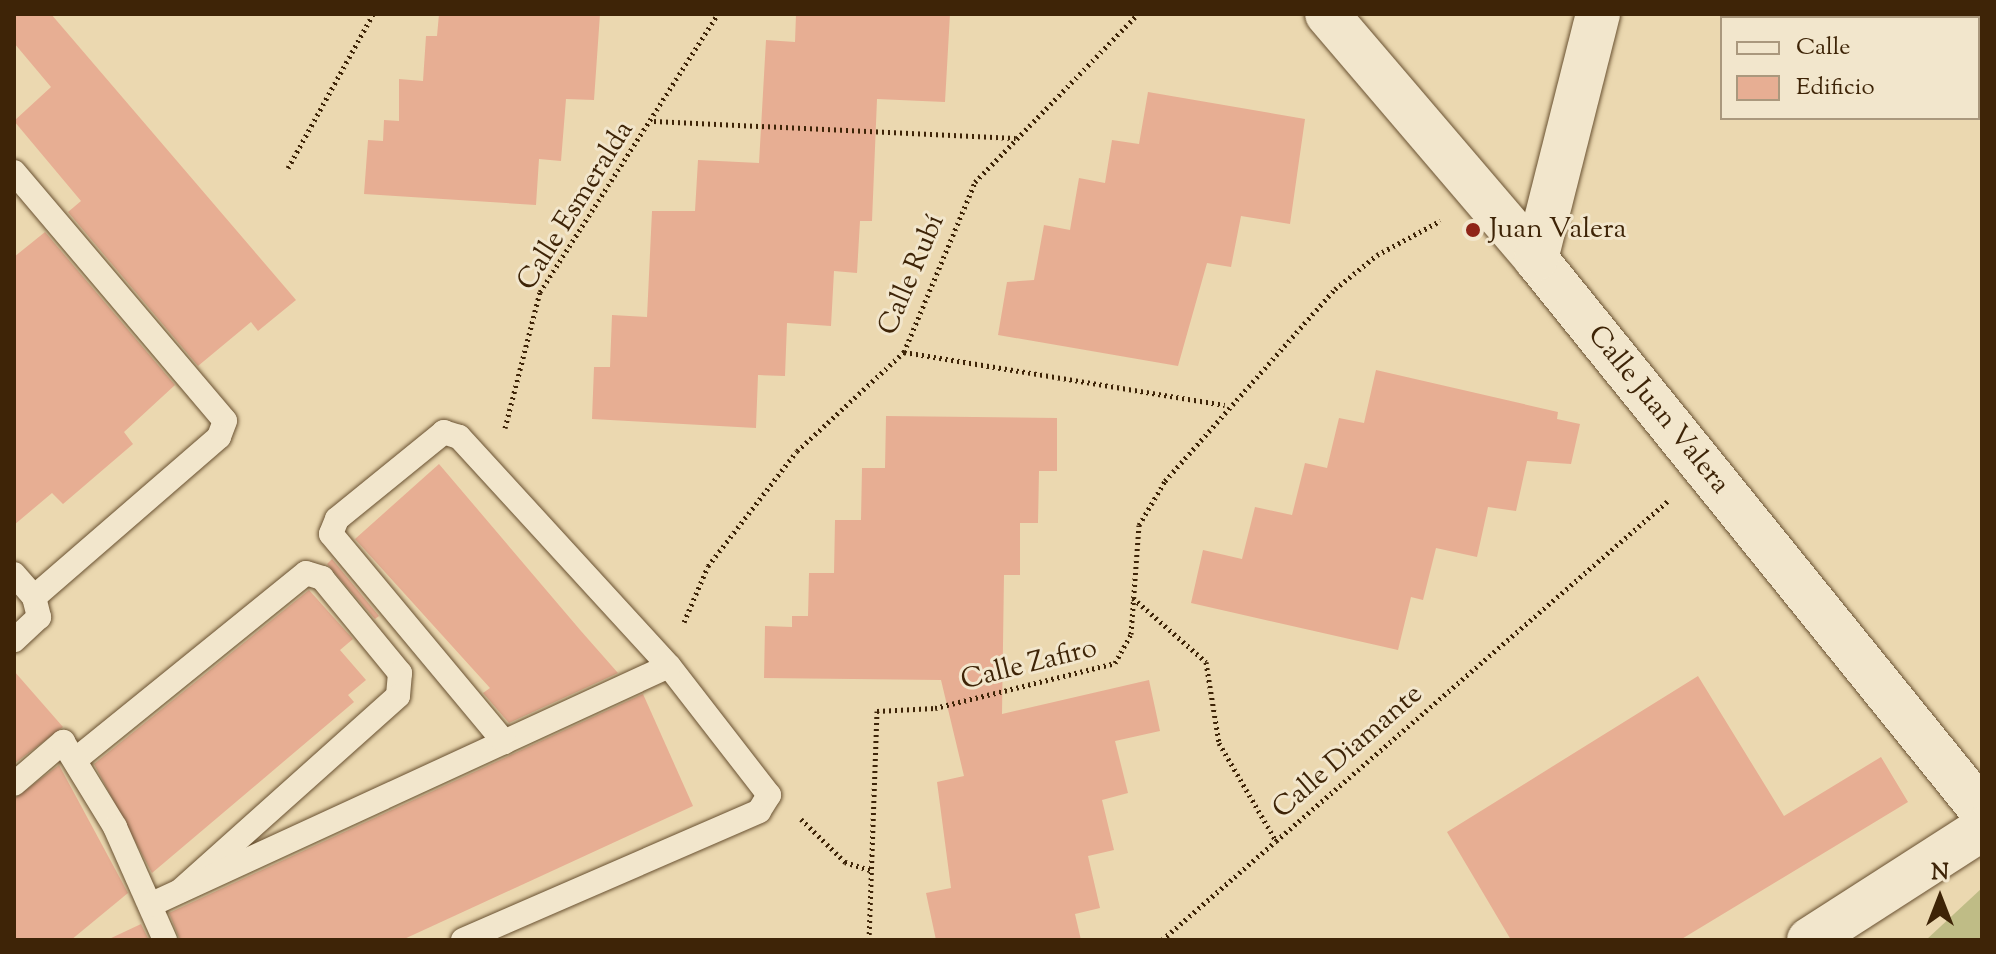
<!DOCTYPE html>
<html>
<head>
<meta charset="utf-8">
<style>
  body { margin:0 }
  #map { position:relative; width:1996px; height:954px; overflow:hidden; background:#ebd8b0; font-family:"Sorts Mill Goudy",serif }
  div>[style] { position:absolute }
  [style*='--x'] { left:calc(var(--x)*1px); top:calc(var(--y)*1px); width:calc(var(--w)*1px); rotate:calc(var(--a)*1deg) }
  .green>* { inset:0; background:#bfbc86 }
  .building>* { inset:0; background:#e7ae93 }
  .path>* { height:5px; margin-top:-2.5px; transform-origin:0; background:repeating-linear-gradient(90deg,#3e2407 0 2px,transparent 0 6px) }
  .roads { filter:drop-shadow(0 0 2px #695131) drop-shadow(0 0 2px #695131) }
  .lane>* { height:24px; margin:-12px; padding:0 12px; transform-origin:12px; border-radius:12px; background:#f2e6cc }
  .street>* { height:44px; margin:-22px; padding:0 22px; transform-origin:22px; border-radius:22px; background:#f2e6cc }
  .dots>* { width:22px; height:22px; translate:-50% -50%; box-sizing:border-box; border:4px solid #f2e6cc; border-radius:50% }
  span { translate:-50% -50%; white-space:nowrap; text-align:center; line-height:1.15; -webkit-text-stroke:6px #f2e6cc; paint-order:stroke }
  .street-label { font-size:28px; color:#3e2407 }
  .poi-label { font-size:28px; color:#3e2407 }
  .left { translate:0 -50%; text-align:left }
  .frame { position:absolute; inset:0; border:16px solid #3e2407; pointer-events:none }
  .legend { position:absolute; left:1720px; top:16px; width:260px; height:104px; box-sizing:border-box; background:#f2e6cc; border:2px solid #aa987d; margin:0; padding:10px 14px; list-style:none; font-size:24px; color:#3e2407 }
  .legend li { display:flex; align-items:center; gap:16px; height:40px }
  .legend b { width:40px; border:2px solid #aa987d }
  .north { position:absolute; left:1900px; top:858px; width:80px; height:80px; -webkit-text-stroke:6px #f2e6cc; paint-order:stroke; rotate:0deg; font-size:22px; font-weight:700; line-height:32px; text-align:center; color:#3e2407 }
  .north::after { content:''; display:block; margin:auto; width:28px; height:36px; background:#3e2407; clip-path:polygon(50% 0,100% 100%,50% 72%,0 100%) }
</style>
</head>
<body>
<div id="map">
  <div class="green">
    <div style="clip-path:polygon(1982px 888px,1982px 940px,1926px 940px)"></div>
  </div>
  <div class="building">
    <div style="clip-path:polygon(14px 14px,51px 14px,296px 300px,258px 331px,251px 322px,198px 366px,68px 212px,81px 201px,14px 121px,51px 87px,14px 43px)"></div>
    <div style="clip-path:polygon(439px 14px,600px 14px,594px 100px,566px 99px,561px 161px,539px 159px,536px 205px,364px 194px,368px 140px,383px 141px,384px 120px,399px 121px,399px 79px,423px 81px,426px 36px,437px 36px)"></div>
    <div style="clip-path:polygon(796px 14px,950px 14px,945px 102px,877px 99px,872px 221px,860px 221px,857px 273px,834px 271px,831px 326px,787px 323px,785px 376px,758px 375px,756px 428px,592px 419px,594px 367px,610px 367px,612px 315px,647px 317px,652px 211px,695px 211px,698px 160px,759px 163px,766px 40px,795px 42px)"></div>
    <div style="clip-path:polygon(1148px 92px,1305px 119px,1290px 224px,1241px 216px,1231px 267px,1207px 263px,1178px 366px,998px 335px,1007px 282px,1034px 280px,1044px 225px,1070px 230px,1079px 178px,1105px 183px,1112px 140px,1139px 144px)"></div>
    <div style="clip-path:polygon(45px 232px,175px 385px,124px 432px,133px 444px,63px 504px,52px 493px,14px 525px,14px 257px)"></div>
    <div style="clip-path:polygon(1376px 370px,1558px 412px,1557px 419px,1580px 424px,1571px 464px,1527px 461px,1516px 511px,1488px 507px,1477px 557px,1436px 548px,1423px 600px,1411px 597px,1398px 650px,1191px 603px,1203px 550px,1242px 559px,1255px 507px,1292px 515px,1305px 463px,1327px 468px,1339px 418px,1364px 423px)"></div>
    <div style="clip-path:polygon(886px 416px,1057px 418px,1057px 471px,1039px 471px,1038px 523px,1020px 523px,1020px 575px,1004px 575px,1002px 714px,1149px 680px,1160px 731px,1115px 741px,1128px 793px,1102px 800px,1114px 850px,1088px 856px,1100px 908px,1075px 914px,1081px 940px,936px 940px,926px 893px,951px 888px,937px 782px,964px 776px,941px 680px,764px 678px,765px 626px,792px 627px,792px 616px,808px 616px,809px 573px,834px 573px,835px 520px,861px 520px,862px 468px,885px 468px)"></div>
    <div style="clip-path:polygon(439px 464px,581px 631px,618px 673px,509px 723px,490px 701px,483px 693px,490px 688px,355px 539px)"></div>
    <div style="clip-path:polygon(332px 559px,379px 616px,375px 619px,327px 564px)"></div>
    <div style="clip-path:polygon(309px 590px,353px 639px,340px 650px,366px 680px,348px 695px,354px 702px,152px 873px,94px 764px)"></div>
    <div style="clip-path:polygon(14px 671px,63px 727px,14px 764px)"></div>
    <div style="clip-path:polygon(1698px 676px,1784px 816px,1881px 757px,1908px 802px,1680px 940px,1511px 940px,1447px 832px)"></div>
    <div style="clip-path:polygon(643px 694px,693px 806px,402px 940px,180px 940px,169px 913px)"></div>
    <div style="clip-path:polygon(59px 765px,128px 893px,71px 940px,14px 940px,14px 799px)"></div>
    <div style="clip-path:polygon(141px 924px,149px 940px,107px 940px)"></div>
  </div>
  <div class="path">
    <div style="--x:654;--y:121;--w:362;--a:2.7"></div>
    <div style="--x:288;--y:168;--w:176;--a:-61.1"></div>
    <div style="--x:904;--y:352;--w:325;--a:9.4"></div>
    <div style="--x:505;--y:428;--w:140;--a:-75.6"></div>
    <div style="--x:540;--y:292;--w:330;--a:-57.4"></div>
    <div style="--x:1133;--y:598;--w:97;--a:41.2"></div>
    <div style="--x:1206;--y:662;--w:82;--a:80.9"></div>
    <div style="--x:1219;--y:743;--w:113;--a:59.8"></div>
    <div style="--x:1276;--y:841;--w:520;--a:-40.95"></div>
    <div style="--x:684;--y:622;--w:61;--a:-66.8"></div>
    <div style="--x:708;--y:566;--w:145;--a:-52.3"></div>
    <div style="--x:797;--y:451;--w:146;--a:-42.8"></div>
    <div style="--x:904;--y:352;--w:184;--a:-67.3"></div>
    <div style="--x:975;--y:182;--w:234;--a:-45.9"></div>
    <div style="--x:801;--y:819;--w:62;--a:44.3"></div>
    <div style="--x:845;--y:862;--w:28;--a:18"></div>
    <div style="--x:869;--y:940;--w:229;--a:-88"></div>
    <div style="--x:877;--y:711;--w:58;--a:-3"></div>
    <div style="--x:935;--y:708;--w:186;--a:-14"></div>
    <div style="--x:1115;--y:663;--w:33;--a:-61"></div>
    <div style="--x:1131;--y:634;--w:109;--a:-85.8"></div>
    <div style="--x:1139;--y:525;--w:51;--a:-59.4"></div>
    <div style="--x:1165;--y:481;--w:256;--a:-48.5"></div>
    <div style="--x:1335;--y:289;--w:54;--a:-39"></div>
    <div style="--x:1377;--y:255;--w:72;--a:-28.4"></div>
    <div style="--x:1162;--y:940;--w:151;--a:-41"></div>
  </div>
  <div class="roads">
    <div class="lane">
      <div style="--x:14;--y:172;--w:326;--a:49.7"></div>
      <div style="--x:225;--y:421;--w:17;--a:111"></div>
      <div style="--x:219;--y:437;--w:245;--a:139.1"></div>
      <div style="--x:34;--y:597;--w:21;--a:76"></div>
      <div style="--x:39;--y:617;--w:34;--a:137"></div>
      <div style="--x:14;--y:574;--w:30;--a:49"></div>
      <div style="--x:75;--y:760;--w:297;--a:-39"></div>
      <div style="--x:306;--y:573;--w:17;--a:17"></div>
      <div style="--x:322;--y:578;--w:123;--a:50.6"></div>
      <div style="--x:400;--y:673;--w:23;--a:95"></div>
      <div style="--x:398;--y:696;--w:292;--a:138.2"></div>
      <div style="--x:14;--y:784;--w:65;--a:-40.6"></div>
      <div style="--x:63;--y:742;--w:100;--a:58.5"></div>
      <div style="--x:115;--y:827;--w:124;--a:66.1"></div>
      <div style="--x:150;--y:905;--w:571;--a:-24.73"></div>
      <div style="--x:463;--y:940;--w:323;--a:-23.5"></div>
      <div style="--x:759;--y:811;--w:19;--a:-58"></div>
      <div style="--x:769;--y:795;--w:163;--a:-127.8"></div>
      <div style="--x:669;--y:666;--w:311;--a:-132.5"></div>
      <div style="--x:459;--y:437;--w:16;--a:-162"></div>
      <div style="--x:444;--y:432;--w:138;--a:140.9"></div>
      <div style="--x:337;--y:519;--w:16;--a:112"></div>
      <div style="--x:331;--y:534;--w:271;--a:50.2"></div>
    </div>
    <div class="street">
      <div style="--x:1327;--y:14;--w:322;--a:49.5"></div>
      <div style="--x:1536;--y:259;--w:710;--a:51.06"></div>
      <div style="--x:1536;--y:259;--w:253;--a:-75.8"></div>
      <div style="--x:1809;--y:940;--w:206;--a:-32.7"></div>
    </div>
  </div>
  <div class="dots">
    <div style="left:1473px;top:230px;background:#8f2418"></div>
  </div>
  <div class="street-label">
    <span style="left:576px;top:206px;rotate:-58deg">Calle Esmeralda</span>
    <span style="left:912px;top:275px;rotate:-67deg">Calle Rubí</span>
    <span style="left:1658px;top:410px;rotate:51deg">Calle Juan Valera</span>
    <span style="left:1029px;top:665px;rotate:-14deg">Calle Zafiro</span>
    <span style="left:1348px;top:752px;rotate:-41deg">Calle Diamante</span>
  </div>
  <div class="poi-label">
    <span class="left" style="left:1489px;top:230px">Juan Valera</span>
  </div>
  <div class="frame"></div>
  <ul class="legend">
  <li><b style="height:10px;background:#f2e6cc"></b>Calle</li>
  <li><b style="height:22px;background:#e7ae93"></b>Edificio</li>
  </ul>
  <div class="north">N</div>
</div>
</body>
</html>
